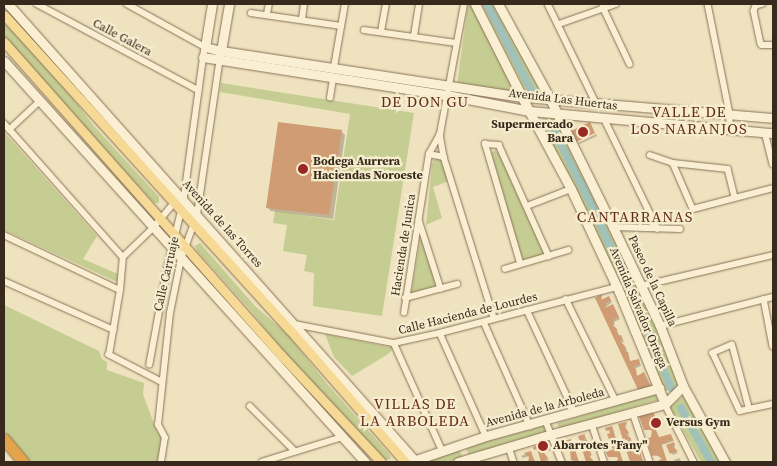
<!DOCTYPE html>
<html>
<head>
<meta charset="utf-8">
<style>
  body { margin:0 }
  #map { position:relative; width:777px; height:466px; overflow:hidden; background:#efe2bf; font-family:"Source Serif 4",serif }
  div>[style] { position:absolute }
  [style*='--x'] { left:calc(var(--x)*1px); top:calc(var(--y)*1px); width:calc(var(--w)*1px); rotate:calc(var(--a)*1deg) }
  .green>* { inset:0; background:#c5cd92 }
  .shadow>* { inset:0; background:#0003 }
  .canal>* { height:8px; margin:-4px; padding:0 4px; transform-origin:4px; border-radius:4px; background:#a2c1b9 }
  .building>* { inset:0; background:#cf9c73 }
  .roads { filter:drop-shadow(0 0 1px #887257) drop-shadow(0 0 1px #887257) }
  .street>* { height:5.5px; margin:-2.75px; padding:0 2.75px; transform-origin:2.75px; border-radius:2.75px; background:#faefd2 }
  .secondary>* { height:9px; margin:-4.5px; padding:0 4.5px; transform-origin:4.5px; border-radius:4.5px; background:#faefd2 }
  .primary>* { height:9px; margin:-4.5px; padding:0 4.5px; transform-origin:4.5px; border-radius:4.5px; background:#f5d994 }
  .highway>* { height:11px; margin:-5.5px; padding:0 5.5px; transform-origin:5.5px; border-radius:5.5px; background:#e3a44b }
  .dots>* { width:14px; height:14px; translate:-50% -50%; box-sizing:border-box; border:2px solid #f6ecce; border-radius:50% }
  span { translate:-50% -50%; white-space:nowrap; text-align:center; line-height:1.15; -webkit-text-stroke:4.5px #f6ecce; paint-order:stroke }
  .street-label { font-size:12px; color:#372a1c }
  .poi-label { font-size:12px; color:#372a1c; font-weight:700 }
  .right { translate:-100% -50%; text-align:right }
  .left { translate:0 -50%; text-align:left }
  .quarter-label { font-size:15px; color:#652b1a; letter-spacing:1px }
  .frame { position:absolute; inset:0; border:5px solid #372a1c; pointer-events:none }
</style>
</head>
<body>
<div id="map">
  <div class="green">
    <div style="clip-path:polygon(468px 4px,473px 4px,518px 94px,457px 85px)"></div>
    <div style="clip-path:polygon(481px 4px,495px 4px,538px 83px,538px 90px,531px 94px,526px 92px)"></div>
    <div style="clip-path:polygon(4px 20px,74px 100px,93px 125px,159px 197px,159px 203px,154px 203px,4px 41px)"></div>
    <div style="clip-path:polygon(221px 83px,414px 113px,382px 316px,313px 306px,314px 273px,304px 271px,307px 255px,283px 251px,287px 225px,273px 223px,275px 211px,334px 220px,350px 114px,220px 92px)"></div>
    <div style="clip-path:polygon(547px 115px,554px 118px,636px 282px,679px 381px,676px 389px,670px 391px,662px 389px,540px 123px,542px 117px)"></div>
    <div style="clip-path:polygon(4px 132px,97px 236px,83px 259px,118px 274px,117px 282px,4px 230px)"></div>
    <div style="clip-path:polygon(495px 150px,499px 153px,545px 254px,523px 261px,492px 155px,492px 152px)"></div>
    <div style="clip-path:polygon(438px 158px,443px 160px,449px 181px,433px 187px,442px 218px,426px 225px,432px 165px,434px 160px)"></div>
    <div style="clip-path:polygon(420px 240px,424px 240px,438px 287px,411px 296px)"></div>
    <div style="clip-path:polygon(200px 243px,255px 306px,288px 335px,328px 385px,390px 455px,391px 459px,385px 460px,282px 350px,251px 311px,197px 251px,195px 246px)"></div>
    <div style="clip-path:polygon(4px 305px,99px 351px,102px 359px,107px 362px,107px 370px,144px 383px,143px 394px,157px 432px,163px 437px,159px 462px,30px 462px,4px 431px)"></div>
    <div style="clip-path:polygon(325px 334px,394px 348px,388px 354px,352px 376px,334px 357px)"></div>
    <div style="clip-path:polygon(655px 394px,658px 400px,559px 429px,557px 423px)"></div>
    <div style="clip-path:polygon(684px 395px,725px 462px,701px 462px,670px 407px)"></div>
    <div style="clip-path:polygon(546px 425px,549px 432px,469px 456px,466px 447px)"></div>
    <div style="clip-path:polygon(459px 449px,463px 458px,448px 462px,426px 462px,426px 460px)"></div>
  </div>
  <div class="shadow">
    <div style="clip-path:polygon(341px 131px,345px 135px,333px 219px,271px 211px,267px 207px)"></div>
    <div style="clip-path:polygon(596px 134px,597px 136px,580px 144px,578px 143px)"></div>
    <div style="clip-path:polygon(601px 296px,602px 300px,610px 299px,612px 302px,604px 309px,613px 306px,620px 319px,614px 322px,615px 324px,612px 326px,622px 338px,624px 342px,621px 343px,626px 348px,630px 362px,640px 363px,641px 366px,634px 369px,644px 392px,598px 301px,595px 299px)"></div>
    <div style="clip-path:polygon(654px 415px,659px 426px,655px 428px,659px 439px,672px 437px,674px 441px,662px 445px,667px 462px,662px 462px,662px 457px,653px 455px,653px 431px,645px 429px)"></div>
    <div style="clip-path:polygon(625px 423px,627px 426px,624px 427px,629px 435px,627px 438px,633px 445px,637px 444px,640px 448px,635px 450px,634px 455px,639px 453px,644px 462px,631px 462px,619px 425px)"></div>
    <div style="clip-path:polygon(612px 427px,613px 429px,623px 462px,618px 462px,619px 458px,616px 456px,609px 456px,616px 450px,610px 439px,611px 431px,607px 430px)"></div>
    <div style="clip-path:polygon(585px 436px,588px 443px,594px 445px,595px 448px,587px 450px,592px 455px,589px 457px,593px 462px,587px 462px,579px 437px)"></div>
    <div style="clip-path:polygon(547px 444px,551px 451px,542px 451px,549px 460px,543px 462px,538px 447px)"></div>
    <div style="clip-path:polygon(675px 445px,674px 450px,678px 453px,673px 455px,668px 446px)"></div>
    <div style="clip-path:polygon(531px 452px,532px 454px,535px 462px,529px 462px,529px 456px,523px 458px,521px 456px)"></div>
    <div style="clip-path:polygon(679px 458px,681px 461px,675px 462px,674px 460px)"></div>
  </div>
  <div class="canal">
    <div style="--x:487;--y:4;--w:98;--a:62.7"></div>
    <div style="--x:552;--y:127;--w:86;--a:63.1"></div>
    <div style="--x:591;--y:204;--w:141;--a:65.6"></div>
    <div style="--x:649;--y:332;--w:60;--a:68.6"></div>
    <div style="--x:681;--y:408;--w:62;--a:60.9"></div>
  </div>
  <div class="building">
    <div style="clip-path:polygon(278px 122px,342px 130px,329px 215px,266px 208px)"></div>
    <div style="clip-path:polygon(590px 122px,595px 133px,576px 142px,571px 131px)"></div>
    <div style="clip-path:polygon(602px 294px,601px 300px,609px 296px,611px 300px,606px 303px,605px 308px,613px 304px,619px 317px,613px 320px,614px 323px,612px 324px,617px 329px,618px 336px,621px 335px,623px 340px,620px 341px,625px 346px,626px 352px,628px 352px,630px 361px,639px 359px,640px 364px,633px 367px,636px 369px,637px 376px,644px 372px,651px 387px,639px 392px,595px 298px)"></div>
    <div style="clip-path:polygon(653px 411px,658px 425px,654px 426px,659px 437px,671px 434px,673px 440px,661px 444px,667px 462px,659px 462px,659px 460px,662px 459px,657px 455px,652px 456px,646px 439px,651px 437px,652px 430px,644px 430px,639px 416px)"></div>
    <div style="clip-path:polygon(626px 422px,627px 424px,624px 425px,629px 433px,626px 434px,627px 436px,630px 437px,632px 442px,630px 445px,638px 443px,639px 446px,633px 448px,632px 454px,640px 451px,643px 462px,630px 462px,618px 424px)"></div>
    <div style="clip-path:polygon(612px 426px,617px 444px,623px 462px,613px 462px,618px 460px,617px 457px,608px 457px,606px 452px,614px 449px,612px 448px,612px 439px,609px 439px,607px 434px,610px 433px,609px 430px,606px 431px,605px 428px)"></div>
    <div style="clip-path:polygon(585px 434px,584px 441px,587px 440px,588px 443px,593px 442px,594px 446px,586px 449px,590px 450px,591px 454px,589px 455px,594px 462px,586px 462px,578px 436px)"></div>
    <div style="clip-path:polygon(571px 439px,574px 446px,579px 462px,571px 460px,570px 450px,568px 451px,567px 442px,565px 443px,564px 441px)"></div>
    <div style="clip-path:polygon(547px 442px,550px 449px,542px 450px,548px 458px,545px 459px,546px 462px,541px 462px,537px 449px,534px 450px,533px 447px)"></div>
    <div style="clip-path:polygon(674px 442px,675px 445px,672px 446px,678px 451px,670px 454px,666px 445px)"></div>
    <div style="clip-path:polygon(531px 451px,532px 455px,535px 462px,528px 462px,529px 457px,524px 453px)"></div>
  </div>
  <div class="roads">
    <div class="street">
      <div style="--x:37;--y:4;--w:183;--a:28.1"></div>
      <div style="--x:127;--y:4;--w:89;--a:28.9"></div>
      <div style="--x:205;--y:47;--w:155;--a:97.8"></div>
      <div style="--x:184;--y:201;--w:72;--a:103.7"></div>
      <div style="--x:167;--y:271;--w:95;--a:100.4"></div>
      <div style="--x:548;--y:4;--w:112;--a:64.1"></div>
      <div style="--x:708;--y:4;--w:112;--a:78.7"></div>
      <div style="--x:730;--y:114;--w:15;--a:90"></div>
      <div style="--x:763;--y:4;--w:7;--a:164"></div>
      <div style="--x:756;--y:6;--w:5;--a:112"></div>
      <div style="--x:754;--y:11;--w:33;--a:78"></div>
      <div style="--x:761;--y:43;--w:2;--a:63"></div>
      <div style="--x:762;--y:45;--w:11;--a:0"></div>
      <div style="--x:603;--y:7;--w:63;--a:64.7"></div>
      <div style="--x:251;--y:13;--w:91;--a:8.2"></div>
      <div style="--x:267;--y:14;--w:10;--a:-79"></div>
      <div style="--x:302;--y:19;--w:15;--a:-82"></div>
      <div style="--x:559;--y:24;--w:60;--a:-19.3"></div>
      <div style="--x:364;--y:30;--w:93;--a:8"></div>
      <div style="--x:381;--y:32;--w:28;--a:-80"></div>
      <div style="--x:414;--y:36;--w:32;--a:-81"></div>
      <div style="--x:334;--y:67;--w:64;--a:-80.1"></div>
      <div style="--x:330;--y:98;--w:20;--a:-81"></div>
      <div style="--x:604;--y:118;--w:123;--a:64.1"></div>
      <div style="--x:4;--y:123;--w:179;--a:48.4"></div>
      <div style="--x:9;--y:130;--w:42;--a:-43.1"></div>
      <div style="--x:765;--y:132;--w:33;--a:76"></div>
      <div style="--x:440;--y:134;--w:23;--a:80"></div>
      <div style="--x:444;--y:157;--w:169;--a:72.7"></div>
      <div style="--x:429;--y:154;--w:15;--a:11"></div>
      <div style="--x:650;--y:155;--w:24;--a:19"></div>
      <div style="--x:673;--y:163;--w:55;--a:6.2"></div>
      <div style="--x:728;--y:169;--w:29;--a:76"></div>
      <div style="--x:673;--y:163;--w:50;--a:66.5"></div>
      <div style="--x:693;--y:209;--w:83;--a:-14.7"></div>
      <div style="--x:527;--y:206;--w:47;--a:-21.1"></div>
      <div style="--x:419;--y:220;--w:72;--a:72.3"></div>
      <div style="--x:613;--y:227;--w:67;--a:1.7"></div>
      <div style="--x:4;--y:235;--w:128;--a:25.4"></div>
      <div style="--x:520;--y:263;--w:124;--a:-106.4"></div>
      <div style="--x:485;--y:144;--w:14;--a:4"></div>
      <div style="--x:499;--y:145;--w:122;--a:65.8"></div>
      <div style="--x:505;--y:269;--w:66;--a:-16.8"></div>
      <div style="--x:4;--y:281;--w:120;--a:24"></div>
      <div style="--x:641;--y:286;--w:136;--a:-13.2"></div>
      <div style="--x:405;--y:298;--w:54;--a:-15.1"></div>
      <div style="--x:566;--y:299;--w:114;--a:63.9"></div>
      <div style="--x:764;--y:299;--w:48;--a:79.2"></div>
      <div style="--x:527;--y:310;--w:114;--a:65"></div>
      <div style="--x:404;--y:313;--w:161;--a:-81.1"></div>
      <div style="--x:429;--y:154;--w:23;--a:-61"></div>
      <div style="--x:440;--y:134;--w:132;--a:-79.5"></div>
      <div style="--x:484;--y:322;--w:114;--a:66.1"></div>
      <div style="--x:294;--y:324;--w:102;--a:10.8"></div>
      <div style="--x:394;--y:343;--w:47;--a:-12.3"></div>
      <div style="--x:440;--y:333;--w:183;--a:-14.6"></div>
      <div style="--x:660;--y:326;--w:117;--a:-14.4"></div>
      <div style="--x:440;--y:333;--w:113;--a:65.9"></div>
      <div style="--x:394;--y:343;--w:117;--a:65.8"></div>
      <div style="--x:161;--y:382;--w:59;--a:-152.6"></div>
      <div style="--x:109;--y:355;--w:66;--a:-80.4"></div>
      <div style="--x:120;--y:290;--w:33;--a:-85"></div>
      <div style="--x:123;--y:257;--w:42;--a:-44"></div>
      <div style="--x:153;--y:228;--w:31;--a:-50"></div>
      <div style="--x:173;--y:204;--w:4;--a:-14"></div>
      <div style="--x:665;--y:404;--w:65;--a:63.4"></div>
      <div style="--x:250;--y:406;--w:64;--a:45"></div>
      <div style="--x:749;--y:409;--w:66;--a:-104.9"></div>
      <div style="--x:732;--y:345;--w:21;--a:157"></div>
      <div style="--x:713;--y:353;--w:64;--a:65"></div>
      <div style="--x:740;--y:411;--w:9;--a:-13"></div>
      <div style="--x:749;--y:409;--w:25;--a:-12"></div>
      <div style="--x:633;--y:413;--w:52;--a:70.9"></div>
      <div style="--x:546;--y:421;--w:44;--a:68.7"></div>
      <div style="--x:592;--y:424;--w:40;--a:72"></div>
      <div style="--x:509;--y:447;--w:16;--a:72"></div>
      <div style="--x:161;--y:462;--w:24;--a:-81"></div>
      <div style="--x:165;--y:438;--w:15;--a:-118"></div>
      <div style="--x:158;--y:425;--w:113;--a:-83.9"></div>
      <div style="--x:170;--y:313;--w:55;--a:-78.5"></div>
      <div style="--x:181;--y:259;--w:47;--a:-70"></div>
      <div style="--x:197;--y:215;--w:159;--a:-81.7"></div>
      <div style="--x:262;--y:462;--w:85;--a:-17.2"></div>
    </div>
    <div class="secondary">
      <div style="--x:8;--y:4;--w:613;--a:48.3"></div>
      <div style="--x:212;--y:4;--w:44;--a:99.2"></div>
      <div style="--x:205;--y:47;--w:16;--a:14"></div>
      <div style="--x:221;--y:51;--w:305;--a:8.7"></div>
      <div style="--x:523;--y:97;--w:251;--a:4.8"></div>
      <div style="--x:475;--y:4;--w:120;--a:63.2"></div>
      <div style="--x:529;--y:111;--w:89;--a:61.7"></div>
      <div style="--x:571;--y:189;--w:108;--a:64.9"></div>
      <div style="--x:617;--y:287;--w:126;--a:67.7"></div>
      <div style="--x:498;--y:4;--w:108;--a:61.3"></div>
      <div style="--x:550;--y:99;--w:143;--a:63.8"></div>
      <div style="--x:613;--y:227;--w:110;--a:64.6"></div>
      <div style="--x:660;--y:326;--w:64;--a:69"></div>
      <div style="--x:683;--y:386;--w:87;--a:61.1"></div>
      <div style="--x:221;--y:51;--w:48;--a:-80.3"></div>
      <div style="--x:203;--y:57;--w:247;--a:8.9"></div>
      <div style="--x:447;--y:95;--w:84;--a:11"></div>
      <div style="--x:529;--y:111;--w:245;--a:5.2"></div>
      <div style="--x:4;--y:61;--w:540;--a:48"></div>
      <div style="--x:410;--y:462;--w:80;--a:-18.9"></div>
      <div style="--x:486;--y:436;--w:180;--a:-15.5"></div>
      <div style="--x:458;--y:462;--w:98;--a:-16.6"></div>
      <div style="--x:552;--y:434;--w:117;--a:-14.9"></div>
      <div style="--x:665;--y:404;--w:25;--a:-45"></div>
    </div>
    <div class="primary">
      <div style="--x:4;--y:15;--w:425;--a:47.8"></div>
      <div style="--x:290;--y:330;--w:175;--a:48.9"></div>
      <div style="--x:4;--y:42;--w:418;--a:48.5"></div>
      <div style="--x:281;--y:355;--w:146;--a:46.9"></div>
    </div>
    <div class="highway">
      <div style="--x:4;--y:439;--w:30;--a:50"></div>
    </div>
  </div>
  <div class="dots">
    <div style="left:583px;top:132px;background:#992724"></div>
    <div style="left:303px;top:169px;background:#992724"></div>
    <div style="left:656px;top:423px;background:#992724"></div>
    <div style="left:543px;top:446px;background:#992724"></div>
  </div>
  <div class="street-label">
    <span style="left:122px;top:38px;rotate:28deg">Calle Galera</span>
    <span style="left:563px;top:100px;rotate:7deg">Avenida Las Huertas</span>
    <span style="left:222px;top:224px;rotate:48deg">Avenida de las Torres</span>
    <span style="left:404px;top:245px;rotate:-81deg">Hacienda de Junica</span>
    <span style="left:167px;top:274px;rotate:-77deg">Calle Carruaje</span>
    <span style="left:652px;top:281px;rotate:65deg">Paseo de la Capilla</span>
    <span style="left:638px;top:308px;rotate:67deg">Avenida Salvador Ortega</span>
    <span style="left:468px;top:314px;rotate:-14deg">Calle Hacienda de Lourdes</span>
    <span style="left:545px;top:408px;rotate:-15deg">Avenida de la Arboleda</span>
  </div>
  <div class="poi-label">
    <span class="right" style="left:573px;top:132px">Supermercado<br>Bara</span>
    <span class="left" style="left:313px;top:169px">Bodega Aurrera<br>Haciendas Noroeste</span>
    <span class="left" style="left:666px;top:423px">Versus Gym</span>
    <span class="left" style="left:553px;top:446px">Abarrotes "Fany"</span>
  </div>
  <div class="quarter-label">
    <span style="left:425px;top:102px">DE DON GU</span>
    <span style="left:689px;top:120px">VALLE DE<br>LOS NARANJOS</span>
    <span style="left:635px;top:217px">CANTARRANAS</span>
    <span style="left:415px;top:412px">VILLAS DE<br>LA ARBOLEDA</span>
  </div>
  <div class="frame"></div>
</div>
</body>
</html>
